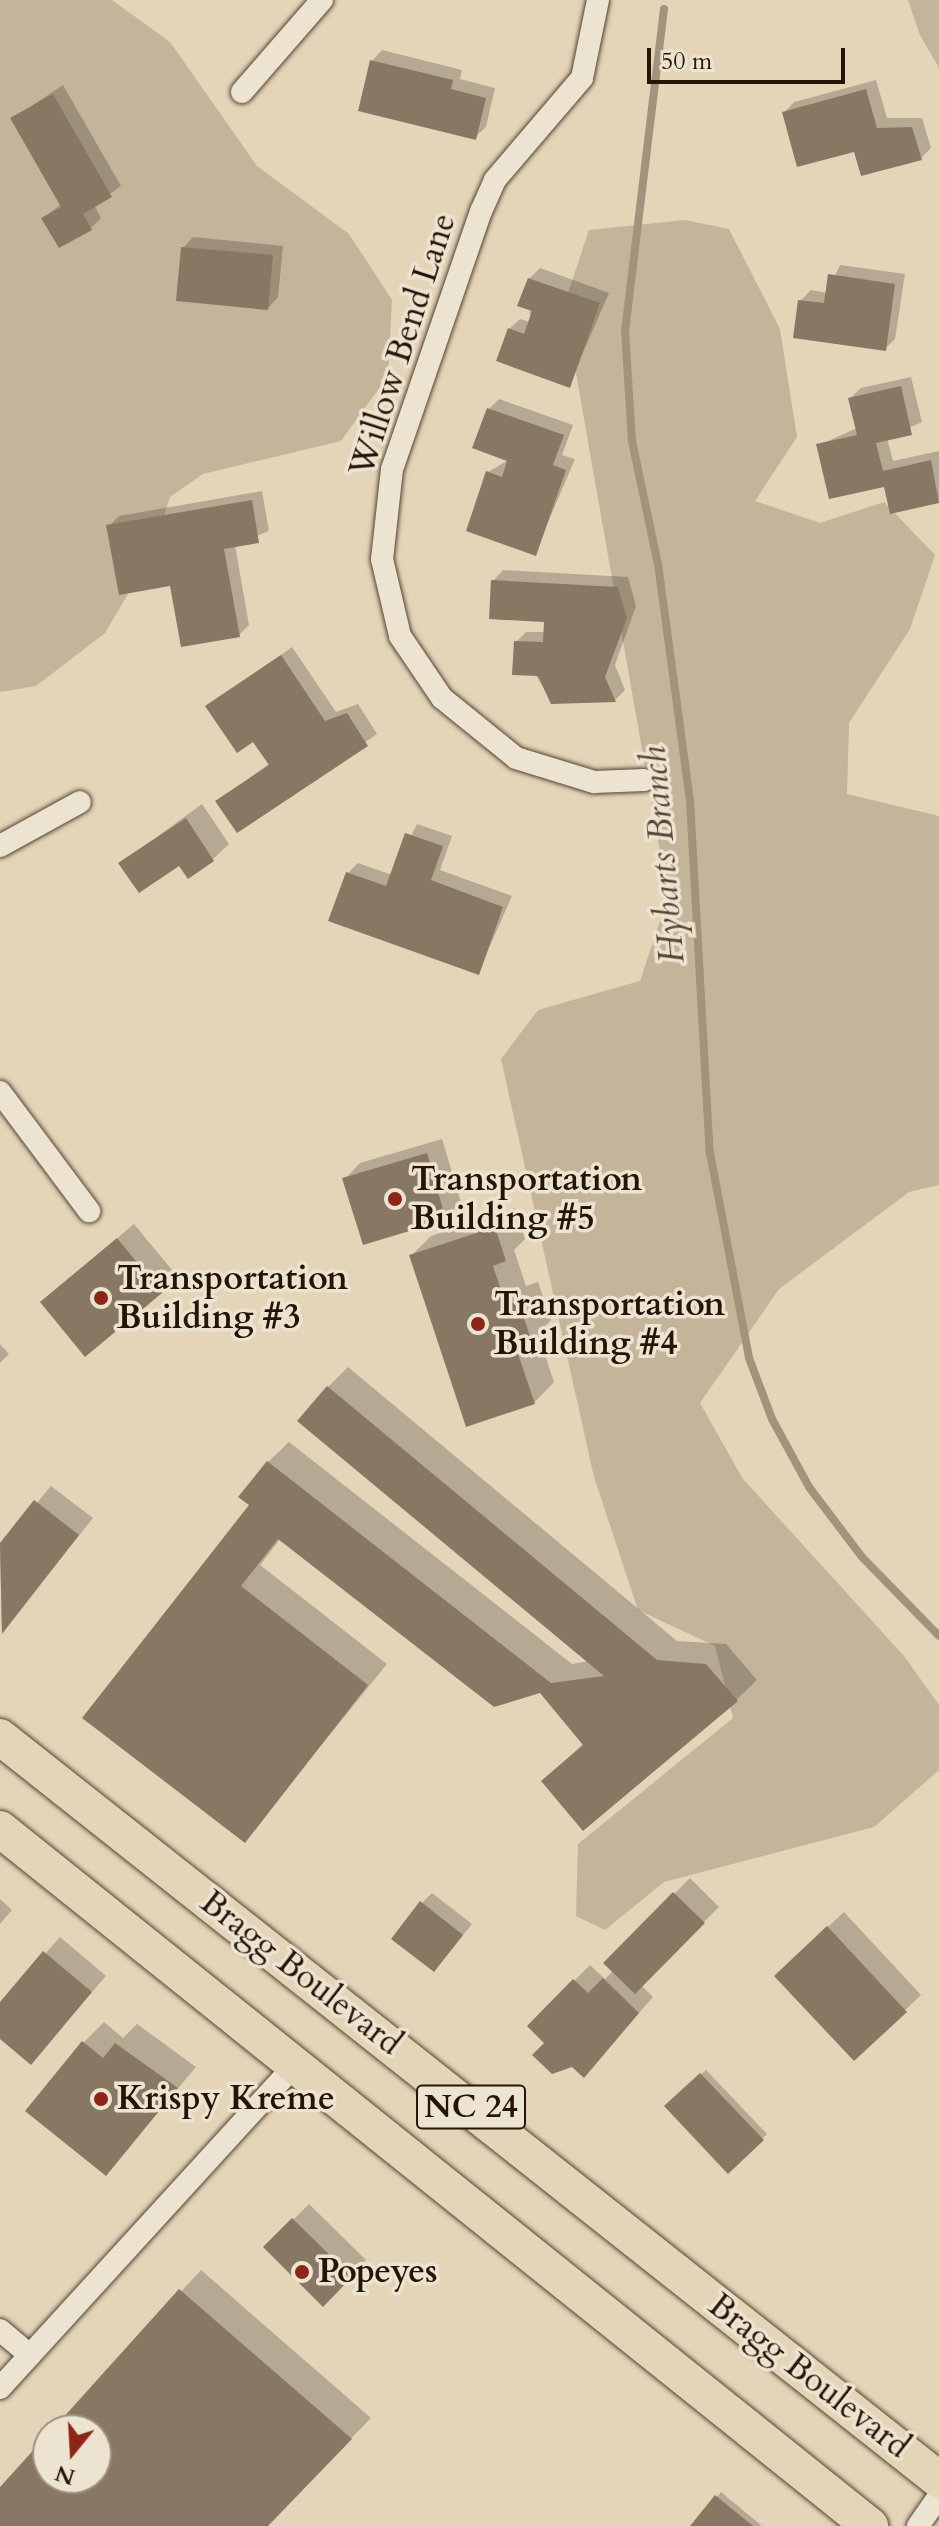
<!DOCTYPE html>
<html>
<head>
<meta charset="utf-8">
<style>
  body { margin:0 }
  #map { position:relative; width:939px; height:2526px; overflow:hidden; background:#e4d4b8; font-family:Cardo,serif }
  div>[style] { position:absolute }
  [style*='--x'] { left:calc(var(--x)*1px); top:calc(var(--y)*1px); width:calc(var(--w)*1px); rotate:calc(var(--a)*1deg) }
  .green>* { inset:0; background:#c3b49a }
  .shadow>* { inset:0; background:#0003 }
  .stream>* { height:8px; margin:-4px; padding:0 4px; transform-origin:4px; border-radius:4px; background:#a3937c }
  .building>* { inset:0; background:#887863 }
  .roads { filter:drop-shadow(0 0 2px #544533) drop-shadow(0 0 2px #544533) }
  .minor>* { height:22px; margin:-11px; padding:0 11px; transform-origin:11px; border-radius:11px; background:#ede3d1 }
  .primary>* { height:36px; margin:-18px; padding:0 18px; transform-origin:18px; border-radius:18px; background:#e4d4b8 }
  .dots>* { width:22px; height:22px; translate:-50% -50%; box-sizing:border-box; border:4px solid #ede3d1; border-radius:50% }
  span { translate:-50% -50%; white-space:nowrap; text-align:center; line-height:1.15; -webkit-text-stroke:7px #ede3d1; paint-order:stroke }
  .shield-label span { padding:2px 6px; background:#ede3d1; border:2px solid; border-radius:6px; -webkit-text-stroke-width:0 }
  .shield-label { font-size:32px; color:#241507; font-weight:700 }
  .street-label { font-size:34px; color:#241507 }
  .poi-label { font-size:34px; color:#241507; font-weight:700 }
  .left { translate:0 -50%; text-align:left }
  .water-label { font-size:36px; color:#574736; font-style:italic }
  .north { position:absolute; left:32px; top:2414px; width:80px; height:80px; box-sizing:border-box; background:#ede3d1; border:2px solid #9d9180; border-radius:50%; rotate:198deg; font-size:22px; font-weight:700; line-height:32px; text-align:center; color:#241507 }
  .north::after { content:''; display:block; margin:auto; width:28px; height:36px; background:#8f2418; clip-path:polygon(50% 0,100% 100%,50% 72%,0 100%) }
  .scale { position:absolute; left:647px; top:48px; width:198px; height:36px; box-sizing:border-box; border:4px solid #241507; border-top:0; padding-left:10px; font-size:24px; line-height:28px; white-space:nowrap; color:#241507; -webkit-text-stroke:6px #ede3d1; paint-order:stroke }
</style>
</head>
<body>
<div id="map">
  <div class="green">
    <div style="clip-path:polygon(0 0,112px 0,170px 42px,257px 166px,349px 234px,392px 300px,388px 376px,341px 441px,203px 474px,170px 497px,152px 553px,105px 633px,36px 686px,0 692px)"></div>
    <div style="clip-path:polygon(908px 0,939px 0,939px 68px,920px 35px)"></div>
    <div style="clip-path:polygon(685px 220px,729px 229px,780px 329px,797px 437px,755px 501px,820px 523px,884px 502px,935px 555px,910px 629px,849px 723px,847px 794px,939px 816px,939px 1185px,909px 1192px,779px 1289px,700px 1403px,743px 1479px,904px 1656px,939px 1705px,939px 1770px,874px 1827px,664px 1882px,605px 1930px,576px 1916px,578px 1844px,733px 1718px,715px 1646px,638px 1610px,594px 1477px,501px 1059px,538px 1010px,640px 981px,668px 897px,564px 305px,589px 230px)"></div>
  </div>
  <div class="shadow">
    <div style="clip-path:polygon(382px 50px,462px 70px,460px 79px,495px 88px,486px 127px,475px 137px,372px 61px)"></div>
    <div style="clip-path:polygon(876px 80px,887px 118px,922px 118px,931px 148px,921px 158px,855px 149px,784px 113px,794px 102px)"></div>
    <div style="clip-path:polygon(63px 85px,121px 186px,94px 205px,101px 218px,91px 228px,44px 218px,61px 204px,12px 119px)"></div>
    <div style="clip-path:polygon(193px 237px,283px 246px,278px 297px,268px 308px,183px 248px)"></div>
    <div style="clip-path:polygon(840px 265px,905px 274px,895px 339px,885px 349px,800px 301px,811px 290px,827px 293px)"></div>
    <div style="clip-path:polygon(540px 268px,609px 293px,569px 385px,509px 329px,520px 319px,530px 322px,529px 279px)"></div>
    <div style="clip-path:polygon(911px 377px,922px 422px,887px 438px,893px 461px,939px 451px,939px 501px,892px 512px,886px 484px,819px 445px,857px 428px,850px 398px,861px 388px)"></div>
    <div style="clip-path:polygon(499px 399px,573px 425px,562px 455px,575px 459px,535px 553px,488px 472px,510px 459px,489px 409px)"></div>
    <div style="clip-path:polygon(262px 491px,269px 531px,235px 545px,249px 625px,239px 635px,109px 526px,119px 516px)"></div>
    <div style="clip-path:polygon(503px 570px,628px 577px,636px 606px,615px 665px,625px 690px,615px 700px,552px 702px,516px 642px,526px 632px,546px 632px,546px 620px,493px 581px)"></div>
    <div style="clip-path:polygon(292px 647px,336px 712px,358px 704px,377px 734px,238px 830px,218px 801px,270px 763px,254px 739px,208px 706px)"></div>
    <div style="clip-path:polygon(202px 804px,229px 844px,213px 859px,188px 876px,180px 864px,121px 863px)"></div>
    <div style="clip-path:polygon(417px 824px,452px 836px,440px 870px,512px 896px,478px 973px,348px 873px,358px 863px,392px 875px)"></div>
    <div style="clip-path:polygon(442px 1139px,461px 1202px,445px 1218px,364px 1242px,345px 1179px,360px 1163px)"></div>
    <div style="clip-path:polygon(515px 1208px,525px 1239px,514px 1250px,526px 1286px,538px 1282px,551px 1320px,538px 1334px,554px 1382px,534px 1403px,411px 1256px,431px 1236px)"></div>
    <div style="clip-path:polygon(134px 1224px,177px 1276px,161px 1292px,42px 1302px)"></div>
    <div style="clip-path:polygon(0 1344px,9px 1354px,0 1363px)"></div>
    <div style="clip-path:polygon(348px 1367px,677px 1641px,726px 1644px,757px 1680px,736px 1700px,543px 1781px,584px 1743px,540px 1691px,281px 1538px,260px 1565px,387px 1664px,244px 1841px,85px 1718px,252px 1505px,268px 1462px,289px 1442px,572px 1664px,589px 1661px,328px 1387px)"></div>
    <div style="clip-path:polygon(51px 1486px,93px 1518px,2px 1632px,0 1547px)"></div>
    <div style="clip-path:polygon(690px 1878px,719px 1907px,641px 1985px,653px 1997px,584px 2076px,529px 2026px,590px 1965px,605px 1979px,614px 1970px,606px 1963px)"></div>
    <div style="clip-path:polygon(432px 1893px,472px 1924px,444px 1959px,422px 1903px)"></div>
    <div style="clip-path:polygon(0 1899px,12px 1910px,0 1924px)"></div>
    <div style="clip-path:polygon(844px 1912px,921px 1995px,854px 2059px,792px 1960px)"></div>
    <div style="clip-path:polygon(60px 1937px,106px 1976px,31px 2062px,0 2036px,0 2005px)"></div>
    <div style="clip-path:polygon(104px 2022px,123px 2038px,137px 2024px,196px 2067px,106px 2174px,84px 2042px)"></div>
    <div style="clip-path:polygon(706px 2070px,767px 2134px,728px 2171px,666px 2107px)"></div>
    <div style="clip-path:polygon(309px 2204px,366px 2260px,323px 2304px,266px 2247px)"></div>
    <div style="clip-path:polygon(201px 2270px,371px 2418px,266px 2526px,0 2526px,0 2490px,48px 2437px,48px 2478px,96px 2478px,96px 2430px,54px 2430px)"></div>
    <div style="clip-path:polygon(721px 2492px,762px 2526px,693px 2526px)"></div>
  </div>
  <div class="stream">
    <div style="--x:664;--y:9;--w:323;--a:96.9"></div>
    <div style="--x:625;--y:330;--w:111;--a:86.4"></div>
    <div style="--x:632;--y:441;--w:126;--a:78.1"></div>
    <div style="--x:658;--y:564;--w:238;--a:82.3"></div>
    <div style="--x:690;--y:800;--w:354;--a:86.8"></div>
    <div style="--x:710;--y:1153;--w:209;--a:79.2"></div>
    <div style="--x:749;--y:1358;--w:65;--a:69.3"></div>
    <div style="--x:772;--y:1419;--w:77;--a:61.4"></div>
    <div style="--x:809;--y:1487;--w:88;--a:52.9"></div>
    <div style="--x:862;--y:1557;--w:110;--a:45.7"></div>
  </div>
  <div class="building">
    <div style="clip-path:polygon(370px 60px,453px 80px,451px 89px,486px 98px,476px 140px,358px 111px)"></div>
    <div style="clip-path:polygon(866px 89px,877px 128px,912px 127px,922px 160px,861px 176px,854px 152px,797px 167px,782px 112px)"></div>
    <div style="clip-path:polygon(53px 94px,112px 197px,83px 214px,92px 230px,59px 248px,41px 218px,61px 207px,10px 118px)"></div>
    <div style="clip-path:polygon(181px 247px,273px 255px,268px 310px,176px 301px)"></div>
    <div style="clip-path:polygon(828px 274px,895px 284px,886px 351px,793px 338px,798px 300px,824px 303px)"></div>
    <div style="clip-path:polygon(528px 278px,600px 303px,570px 388px,496px 361px,508px 328px,524px 334px,532px 311px,517px 306px)"></div>
    <div style="clip-path:polygon(901px 386px,912px 435px,876px 443px,883px 471px,931px 460px,939px 503px,890px 514px,884px 487px,829px 499px,816px 444px,857px 435px,848px 398px)"></div>
    <div style="clip-path:polygon(487px 408px,564px 435px,553px 465px,566px 470px,536px 556px,466px 531px,486px 471px,502px 477px,507px 461px,472px 448px)"></div>
    <div style="clip-path:polygon(252px 500px,259px 543px,224px 549px,240px 637px,181px 647px,170px 586px,119px 595px,106px 525px)"></div>
    <div style="clip-path:polygon(491px 580px,618px 587px,627px 618px,605px 677px,616px 702px,551px 704px,538px 676px,512px 675px,514px 641px,543px 642px,544px 622px,489px 619px)"></div>
    <div style="clip-path:polygon(281px 655px,325px 721px,347px 713px,368px 746px,237px 833px,215px 801px,269px 765px,253px 742px,237px 753px,205px 706px)"></div>
    <div style="clip-path:polygon(186px 818px,214px 861px,188px 879px,179px 866px,139px 893px,118px 863px)"></div>
    <div style="clip-path:polygon(405px 833px,443px 846px,431px 880px,503px 907px,479px 975px,328px 921px,346px 872px,386px 886px)"></div>
    <div style="clip-path:polygon(427px 1153px,446px 1220px,363px 1245px,342px 1178px)"></div>
    <div style="clip-path:polygon(495px 1227px,506px 1261px,493px 1266px,506px 1305px,518px 1301px,532px 1342px,516px 1348px,535px 1404px,466px 1427px,409px 1255px)"></div>
    <div style="clip-path:polygon(117px 1238px,162px 1293px,85px 1357px,40px 1302px)"></div>
    <div style="clip-path:polygon(327px 1386px,657px 1660px,706px 1664px,738px 1701px,583px 1831px,541px 1781px,583px 1745px,540px 1693px,494px 1707px,278px 1539px,241px 1586px,368px 1685px,245px 1843px,82px 1718px,249px 1505px,238px 1497px,267px 1461px,551px 1683px,604px 1676px,297px 1421px)"></div>
    <div style="clip-path:polygon(34px 1500px,79px 1535px,2px 1634px,0 1543px)"></div>
    <div style="clip-path:polygon(673px 1892px,705px 1923px,635px 1994px,603px 1963px)"></div>
    <div style="clip-path:polygon(420px 1901px,463px 1935px,434px 1972px,391px 1939px)"></div>
    <div style="clip-path:polygon(827px 1926px,907px 2012px,854px 2061px,774px 1976px)"></div>
    <div style="clip-path:polygon(43px 1951px,92px 1992px,31px 2065px,0 2039px,0 2002px)"></div>
    <div style="clip-path:polygon(603px 1978px,639px 2013px,584px 2078px,572px 2067px,552px 2074px,532px 2055px,544px 2043px,527px 2026px,573px 1979px,588px 1993px)"></div>
    <div style="clip-path:polygon(82px 2041px,103px 2058px,115px 2043px,178px 2088px,106px 2176px,25px 2111px)"></div>
    <div style="clip-path:polygon(700px 2073px,764px 2140px,728px 2174px,664px 2106px)"></div>
    <div style="clip-path:polygon(292px 2218px,352px 2277px,323px 2307px,263px 2247px)"></div>
    <div style="clip-path:polygon(179px 2289px,352px 2439px,268px 2526px,0 2526px,0 2487px,48px 2434px,48px 2478px,96px 2478px,96px 2430px,52px 2430px)"></div>
    <div style="clip-path:polygon(715px 2495px,753px 2526px,690px 2526px)"></div>
  </div>
  <div class="roads">
    <div class="minor">
      <div style="--x:598;--y:0;--w:80;--a:101.6"></div>
      <div style="--x:582;--y:78;--w:134;--a:130.5"></div>
      <div style="--x:495;--y:180;--w:34;--a:114"></div>
      <div style="--x:481;--y:211;--w:273;--a:109"></div>
      <div style="--x:392;--y:469;--w:91;--a:96.3"></div>
      <div style="--x:382;--y:559;--w:79;--a:76.8"></div>
      <div style="--x:400;--y:636;--w:75;--a:55.9"></div>
      <div style="--x:442;--y:698;--w:95;--a:39"></div>
      <div style="--x:516;--y:758;--w:82;--a:17.1"></div>
      <div style="--x:594;--y:782;--w:50;--a:-2.3"></div>
      <div style="--x:242;--y:92;--w:122;--a:-49"></div>
      <div style="--x:0;--y:846;--w:91;--a:-28.8"></div>
      <div style="--x:0;--y:1092;--w:149;--a:53.2"></div>
      <div style="--x:0;--y:2330;--w:39;--a:40"></div>
      <div style="--x:0;--y:2388;--w:442;--a:-47.6"></div>
      <div style="--x:918;--y:2526;--w:37;--a:-55"></div>
    </div>
    <div class="primary">
      <div style="--x:0;--y:1737;--w:1197;--a:38.35"></div>
      <div style="--x:0;--y:1829;--w:1115;--a:38.7"></div>
    </div>
  </div>
  <div class="dots">
    <div style="left:395px;top:1199px;background:#8f2418"></div>
    <div style="left:101px;top:1298px;background:#8f2418"></div>
    <div style="left:478px;top:1324px;background:#8f2418"></div>
    <div style="left:101px;top:2099px;background:#8f2418"></div>
    <div style="left:302px;top:2272px;background:#8f2418"></div>
  </div>
  <div class="shield-label">
    <span style="left:471px;top:2107px">NC 24</span>
  </div>
  <div class="street-label">
    <span style="left:403px;top:345px;rotate:-72deg">Willow Bend Lane</span>
    <span style="left:301px;top:1973px;rotate:38deg">Bragg Boulevard</span>
    <span style="left:809px;top:2376px;rotate:38deg">Bragg Boulevard</span>
  </div>
  <div class="poi-label">
    <span class="left" style="left:411px;top:1199px">Transportation<br>Building #5</span>
    <span class="left" style="left:117px;top:1298px">Transportation<br>Building #3</span>
    <span class="left" style="left:494px;top:1324px">Transportation<br>Building #4</span>
    <span class="left" style="left:117px;top:2099px">Krispy Kreme</span>
    <span class="left" style="left:318px;top:2272px">Popeyes</span>
  </div>
  <div class="water-label">
    <span style="left:663px;top:855px;rotate:-95deg">Hybarts Branch</span>
  </div>
  <div class="north">N</div>
  <div class="scale">50 m</div>
</div>
</body>
</html>
